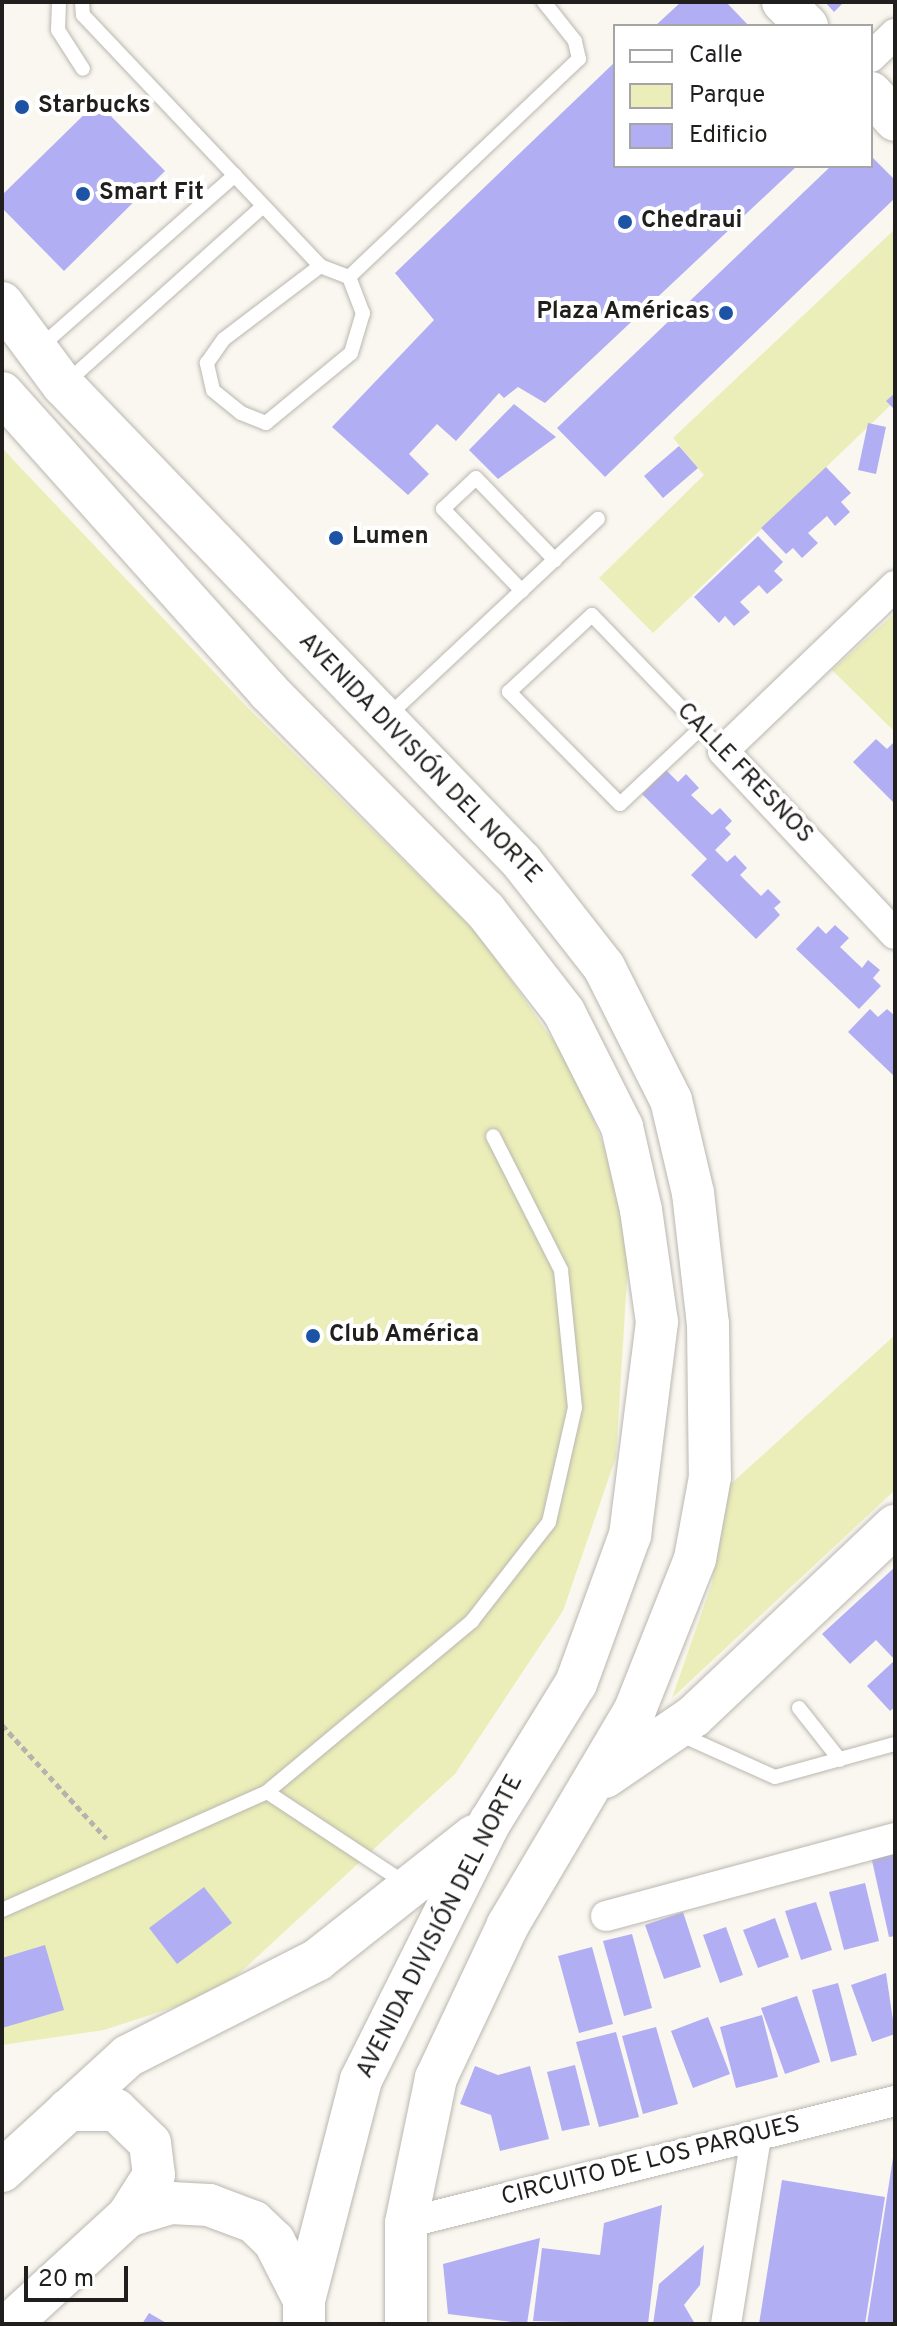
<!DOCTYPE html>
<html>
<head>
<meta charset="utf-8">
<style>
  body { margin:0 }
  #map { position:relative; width:897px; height:2326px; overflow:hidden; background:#faf7f0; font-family:Overpass,sans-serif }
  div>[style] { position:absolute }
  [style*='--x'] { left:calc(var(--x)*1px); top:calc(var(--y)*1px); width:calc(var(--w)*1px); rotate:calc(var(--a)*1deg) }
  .green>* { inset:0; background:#ebeeb8 }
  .building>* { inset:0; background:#b1aef3 }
  .path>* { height:5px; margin-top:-2.5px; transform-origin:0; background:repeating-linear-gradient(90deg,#b6b3ae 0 6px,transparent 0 10px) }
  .roads { filter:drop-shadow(0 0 2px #bab7b0) drop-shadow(0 0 2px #bab7b0) }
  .lane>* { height:14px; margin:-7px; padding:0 7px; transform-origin:7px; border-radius:7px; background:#fff }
  .street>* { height:30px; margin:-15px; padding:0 15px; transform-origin:15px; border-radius:15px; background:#fff }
  .secondary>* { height:42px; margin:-21px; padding:0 21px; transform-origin:21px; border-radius:21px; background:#fff }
  .dots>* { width:22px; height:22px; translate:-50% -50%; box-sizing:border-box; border:4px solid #fff; border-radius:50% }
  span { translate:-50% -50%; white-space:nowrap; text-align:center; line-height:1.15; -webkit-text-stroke:8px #fff; paint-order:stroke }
  .poi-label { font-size:24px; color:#201f1d; font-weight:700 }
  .left { translate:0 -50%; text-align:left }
  .right { translate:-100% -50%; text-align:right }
  .street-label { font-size:24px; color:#201f1d }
  .frame { position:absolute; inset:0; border:4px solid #201f1d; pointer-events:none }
  .legend { position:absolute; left:613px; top:24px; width:260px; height:144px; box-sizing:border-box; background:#fff; border:2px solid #a6a5a5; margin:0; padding:10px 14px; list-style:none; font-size:24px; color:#201f1d }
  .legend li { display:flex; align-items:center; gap:16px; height:40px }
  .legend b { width:40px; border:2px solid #a6a5a5 }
  .scale { position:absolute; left:24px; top:2266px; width:104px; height:36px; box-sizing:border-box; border:4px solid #201f1d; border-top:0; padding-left:10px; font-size:24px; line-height:28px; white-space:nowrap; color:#201f1d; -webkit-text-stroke:6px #fff; paint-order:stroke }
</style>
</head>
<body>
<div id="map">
  <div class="green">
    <div style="clip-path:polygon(895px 229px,895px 401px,653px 633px,599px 578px,704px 475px,673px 438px)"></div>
    <div style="clip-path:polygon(2px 448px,249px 709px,480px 936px,573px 1069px,631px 1214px,616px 1457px,563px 1611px,455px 1774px,218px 1993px,104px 2030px,2px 2045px)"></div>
    <div style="clip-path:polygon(895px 613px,895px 732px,832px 670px)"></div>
    <div style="clip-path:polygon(895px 1335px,895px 1490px,672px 1698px,712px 1583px,723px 1491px)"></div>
  </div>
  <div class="building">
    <div style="clip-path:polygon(681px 2px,726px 2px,749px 26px,655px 26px)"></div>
    <div style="clip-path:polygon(825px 2px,844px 2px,834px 12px)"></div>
    <div style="clip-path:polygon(615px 62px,615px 166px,797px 166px,545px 403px,518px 387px,504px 398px,499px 393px,456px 441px,437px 424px,409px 454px,429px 474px,408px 495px,332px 427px,434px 320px,395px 273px)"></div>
    <div style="clip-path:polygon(97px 102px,165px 171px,64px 271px,2px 208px,2px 195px)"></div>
    <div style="clip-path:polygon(871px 156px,895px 180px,895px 198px,605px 477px,557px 428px,831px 166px,871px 166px)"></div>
    <div style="clip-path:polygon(895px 393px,895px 410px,886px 401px)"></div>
    <div style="clip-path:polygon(514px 404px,556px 437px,498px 479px,469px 450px)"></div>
    <div style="clip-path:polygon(868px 423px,886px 427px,876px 474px,858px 470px)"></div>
    <div style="clip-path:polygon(679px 446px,698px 468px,663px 498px,644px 476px)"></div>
    <div style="clip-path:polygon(826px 467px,851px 493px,841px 502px,850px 512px,835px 526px,827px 516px,808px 533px,818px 543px,802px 558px,793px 548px,786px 554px,761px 528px)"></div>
    <div style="clip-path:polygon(758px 536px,783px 562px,774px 571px,783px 580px,767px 594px,759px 585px,740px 602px,750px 612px,734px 626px,725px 616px,719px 623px,694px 597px)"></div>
    <div style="clip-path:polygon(876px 739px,887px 749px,895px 741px,895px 804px,853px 762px)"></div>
    <div style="clip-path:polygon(666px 770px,678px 782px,686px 774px,699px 788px,691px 795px,712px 815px,720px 808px,732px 821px,725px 828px,731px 834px,715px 850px,727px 862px,735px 855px,747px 868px,740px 875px,761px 896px,768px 889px,781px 902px,774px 908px,780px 915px,756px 939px,691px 875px,707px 859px,642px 794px)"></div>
    <div style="clip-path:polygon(835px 925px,849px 938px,840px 947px,862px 968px,868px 960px,880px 970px,873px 978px,881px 986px,859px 1009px,796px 949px,818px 926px,826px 934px)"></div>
    <div style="clip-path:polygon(870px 1009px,878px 1017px,887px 1009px,895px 1016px,895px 1077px,848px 1032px)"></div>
    <div style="clip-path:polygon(895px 1567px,895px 1707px,890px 1711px,867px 1686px,895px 1660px,876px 1640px,850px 1664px,822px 1634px)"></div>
    <div style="clip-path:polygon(895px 1851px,895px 1936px,889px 1937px,871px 1856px)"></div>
    <div style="clip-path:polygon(865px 1883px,879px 1941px,844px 1950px,829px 1892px)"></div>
    <div style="clip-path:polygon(204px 1887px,232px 1923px,177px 1964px,149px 1928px)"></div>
    <div style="clip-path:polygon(816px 1902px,832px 1950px,801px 1960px,785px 1911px)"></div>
    <div style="clip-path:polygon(683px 1912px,701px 1967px,664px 1979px,645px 1925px)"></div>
    <div style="clip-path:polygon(775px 1918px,789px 1957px,758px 1968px,743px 1930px)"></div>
    <div style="clip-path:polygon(726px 1927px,743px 1975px,720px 1983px,703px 1935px)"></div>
    <div style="clip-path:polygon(632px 1934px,652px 2008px,624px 2016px,603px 1941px)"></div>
    <div style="clip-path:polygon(45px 1945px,64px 2010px,2px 2028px,2px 1958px)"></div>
    <div style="clip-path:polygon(592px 1947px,613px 2024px,579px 2033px,558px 1956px)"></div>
    <div style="clip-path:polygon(886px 1973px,895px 2034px,872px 2042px,851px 1985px)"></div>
    <div style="clip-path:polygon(838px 1983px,857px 2055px,831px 2062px,812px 1990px)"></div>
    <div style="clip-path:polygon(797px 1996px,820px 2062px,785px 2074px,761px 2008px)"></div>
    <div style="clip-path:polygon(762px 2015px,778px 2077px,736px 2088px,720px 2027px)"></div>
    <div style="clip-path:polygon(708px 2017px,730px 2074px,693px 2088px,671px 2031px)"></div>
    <div style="clip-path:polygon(656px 2027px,678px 2104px,643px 2114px,622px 2036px)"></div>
    <div style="clip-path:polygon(616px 2032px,639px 2117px,599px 2127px,576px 2042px)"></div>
    <div style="clip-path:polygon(575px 2065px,590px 2125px,562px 2131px,547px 2072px)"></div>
    <div style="clip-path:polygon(475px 2066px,498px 2075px,530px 2066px,549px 2139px,500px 2151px,491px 2115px,460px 2104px)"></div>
    <div style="clip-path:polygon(895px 2158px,895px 2324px,867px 2324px,893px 2158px)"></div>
    <div style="clip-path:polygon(782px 2180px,885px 2197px,865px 2324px,759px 2324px)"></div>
    <div style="clip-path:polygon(662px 2205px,648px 2324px,533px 2321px,542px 2248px,600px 2255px,604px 2223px)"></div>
    <div style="clip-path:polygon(540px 2238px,527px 2324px,448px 2314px,443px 2264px)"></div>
    <div style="clip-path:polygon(704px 2245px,700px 2285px,684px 2305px,695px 2324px,653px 2324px,659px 2284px)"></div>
    <div style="clip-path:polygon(149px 2313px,168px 2324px,142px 2324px)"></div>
  </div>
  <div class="path">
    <div style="--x:2;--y:1725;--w:154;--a:47.4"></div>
  </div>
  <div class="roads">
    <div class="lane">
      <div style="--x:59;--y:2;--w:28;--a:92"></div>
      <div style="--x:58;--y:30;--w:46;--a:57.3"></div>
      <div style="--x:82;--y:2;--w:13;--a:86"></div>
      <div style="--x:83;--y:15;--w:345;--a:46.6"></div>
      <div style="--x:320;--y:266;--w:31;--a:21"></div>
      <div style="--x:349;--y:277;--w:39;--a:69"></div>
      <div style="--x:363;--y:313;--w:42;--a:106.7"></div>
      <div style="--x:351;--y:353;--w:110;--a:140.5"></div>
      <div style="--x:266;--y:423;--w:27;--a:-158"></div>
      <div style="--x:241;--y:413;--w:36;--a:-141"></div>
      <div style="--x:213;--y:390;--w:28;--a:-103"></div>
      <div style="--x:207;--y:363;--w:29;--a:-55"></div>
      <div style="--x:224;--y:339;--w:121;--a:-37.2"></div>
      <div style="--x:349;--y:277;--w:317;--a:-43.5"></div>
      <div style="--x:579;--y:59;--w:18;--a:-103"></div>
      <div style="--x:575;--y:41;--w:50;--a:-128.5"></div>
      <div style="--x:40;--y:347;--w:260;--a:-41.4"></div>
      <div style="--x:67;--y:382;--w:263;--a:-41.9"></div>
      <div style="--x:522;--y:591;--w:114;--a:-133.9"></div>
      <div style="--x:443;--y:509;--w:45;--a:-43.2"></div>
      <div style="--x:476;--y:478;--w:114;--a:46.1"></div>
      <div style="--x:388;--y:716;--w:288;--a:-43.2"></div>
      <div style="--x:701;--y:728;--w:111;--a:136.8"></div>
      <div style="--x:620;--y:804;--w:158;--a:-134.7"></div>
      <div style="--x:509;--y:692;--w:113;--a:-42.9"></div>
      <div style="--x:592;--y:615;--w:189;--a:46.1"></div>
      <div style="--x:799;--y:1708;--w:66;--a:51.7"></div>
      <div style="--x:677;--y:1733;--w:107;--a:24.2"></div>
      <div style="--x:775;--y:1777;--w:124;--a:-15.4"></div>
      <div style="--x:267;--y:1792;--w:267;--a:-39.8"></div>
      <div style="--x:472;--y:1621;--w:125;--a:-52.1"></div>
      <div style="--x:549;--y:1522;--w:117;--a:-77.2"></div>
      <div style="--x:575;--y:1408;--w:139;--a:-95.8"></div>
      <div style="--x:561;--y:1270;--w:150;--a:-116.9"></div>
      <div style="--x:2;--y:1910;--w:290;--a:-24"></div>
      <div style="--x:267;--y:1792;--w:165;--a:33.4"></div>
    </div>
    <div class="street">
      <div style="--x:871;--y:57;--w:33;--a:-44"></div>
      <div style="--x:895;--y:586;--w:238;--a:136.2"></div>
      <div style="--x:723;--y:751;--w:251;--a:46.8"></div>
      <div style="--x:606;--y:1916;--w:299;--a:-15.1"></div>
      <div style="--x:406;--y:2223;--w:504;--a:-14.01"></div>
      <div style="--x:726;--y:2324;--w:190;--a:-80.9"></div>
    </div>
    <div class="secondary">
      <div style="--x:783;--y:2;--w:34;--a:45"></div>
      <div style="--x:871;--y:93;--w:36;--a:48"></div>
      <div style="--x:2;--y:303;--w:102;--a:53.4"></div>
      <div style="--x:63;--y:385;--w:662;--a:46.1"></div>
      <div style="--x:522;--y:862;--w:133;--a:52"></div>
      <div style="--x:604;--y:967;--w:149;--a:63.3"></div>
      <div style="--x:671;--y:1100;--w:96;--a:76.7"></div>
      <div style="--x:693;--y:1193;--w:132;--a:83.5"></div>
      <div style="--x:708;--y:1324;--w:153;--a:89.3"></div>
      <div style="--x:710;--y:1477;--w:83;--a:100.4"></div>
      <div style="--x:695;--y:1559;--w:162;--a:111.7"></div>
      <div style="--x:635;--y:1710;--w:250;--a:120.6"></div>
      <div style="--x:508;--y:1925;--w:169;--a:115.2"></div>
      <div style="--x:436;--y:2078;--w:148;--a:101.7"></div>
      <div style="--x:406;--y:2223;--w:101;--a:90"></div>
      <div style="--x:2;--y:393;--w:401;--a:48.2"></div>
      <div style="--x:269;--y:692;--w:307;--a:45.3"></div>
      <div style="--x:485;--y:910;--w:129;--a:52.2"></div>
      <div style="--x:564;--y:1012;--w:129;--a:63.2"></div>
      <div style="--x:622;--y:1127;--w:85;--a:77.1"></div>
      <div style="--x:641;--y:1210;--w:113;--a:81.9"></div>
      <div style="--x:657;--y:1322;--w:215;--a:97.2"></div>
      <div style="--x:630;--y:1535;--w:158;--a:110"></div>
      <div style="--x:576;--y:1683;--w:163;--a:121.7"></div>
      <div style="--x:490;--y:1822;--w:288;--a:116.6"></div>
      <div style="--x:361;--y:2080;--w:227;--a:104.5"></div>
      <div style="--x:304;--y:2300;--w:24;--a:90"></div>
      <div style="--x:605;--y:1777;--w:108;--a:-34.4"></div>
      <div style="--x:694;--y:1716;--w:277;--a:-43.4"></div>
      <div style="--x:68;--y:2110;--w:48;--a:0"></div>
      <div style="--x:116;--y:2110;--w:47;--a:44.1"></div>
      <div style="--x:150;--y:2143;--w:32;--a:83"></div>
      <div style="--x:154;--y:2175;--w:49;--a:122.4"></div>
      <div style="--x:2;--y:2171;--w:171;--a:-42.4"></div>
      <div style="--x:128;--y:2056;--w:212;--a:-26.9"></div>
      <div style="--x:317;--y:1960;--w:200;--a:-38.3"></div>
      <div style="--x:10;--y:2324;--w:160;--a:-42.5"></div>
      <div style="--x:128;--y:2216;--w:45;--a:-16.8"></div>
      <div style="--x:171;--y:2203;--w:38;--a:3"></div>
      <div style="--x:209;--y:2205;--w:48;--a:20.7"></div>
      <div style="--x:254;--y:2222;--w:28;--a:44"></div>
      <div style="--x:274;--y:2241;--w:66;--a:63"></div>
    </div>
  </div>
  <div class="dots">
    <div style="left:22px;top:107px;background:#1d53a5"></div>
    <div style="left:83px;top:194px;background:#1d53a5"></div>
    <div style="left:625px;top:222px;background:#1d53a5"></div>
    <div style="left:726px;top:313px;background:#1d53a5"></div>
    <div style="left:336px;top:538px;background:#1d53a5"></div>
    <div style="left:313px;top:1336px;background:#1d53a5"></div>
  </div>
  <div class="poi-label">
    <span class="left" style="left:38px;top:107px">Starbucks</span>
    <span class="left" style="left:99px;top:194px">Smart Fit</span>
    <span class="left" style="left:641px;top:222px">Chedraui</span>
    <span class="right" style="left:710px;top:313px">Plaza Américas</span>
    <span class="left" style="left:352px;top:538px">Lumen</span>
    <span class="left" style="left:329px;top:1336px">Club América</span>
  </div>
  <div class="street-label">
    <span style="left:419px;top:759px;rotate:46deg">AVENIDA DIVISIÓN DEL NORTE</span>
    <span style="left:744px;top:774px;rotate:46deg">CALLE FRESNOS</span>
    <span style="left:441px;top:1927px;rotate:-63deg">AVENIDA DIVISIÓN DEL NORTE</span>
    <span style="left:651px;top:2162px;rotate:-14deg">CIRCUITO DE LOS PARQUES</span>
  </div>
  <div class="frame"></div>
  <ul class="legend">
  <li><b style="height:10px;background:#fff"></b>Calle</li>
  <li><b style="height:22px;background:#ebeeb8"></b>Parque</li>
  <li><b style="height:22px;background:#b1aef3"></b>Edificio</li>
  </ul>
  <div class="scale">20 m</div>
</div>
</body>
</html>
